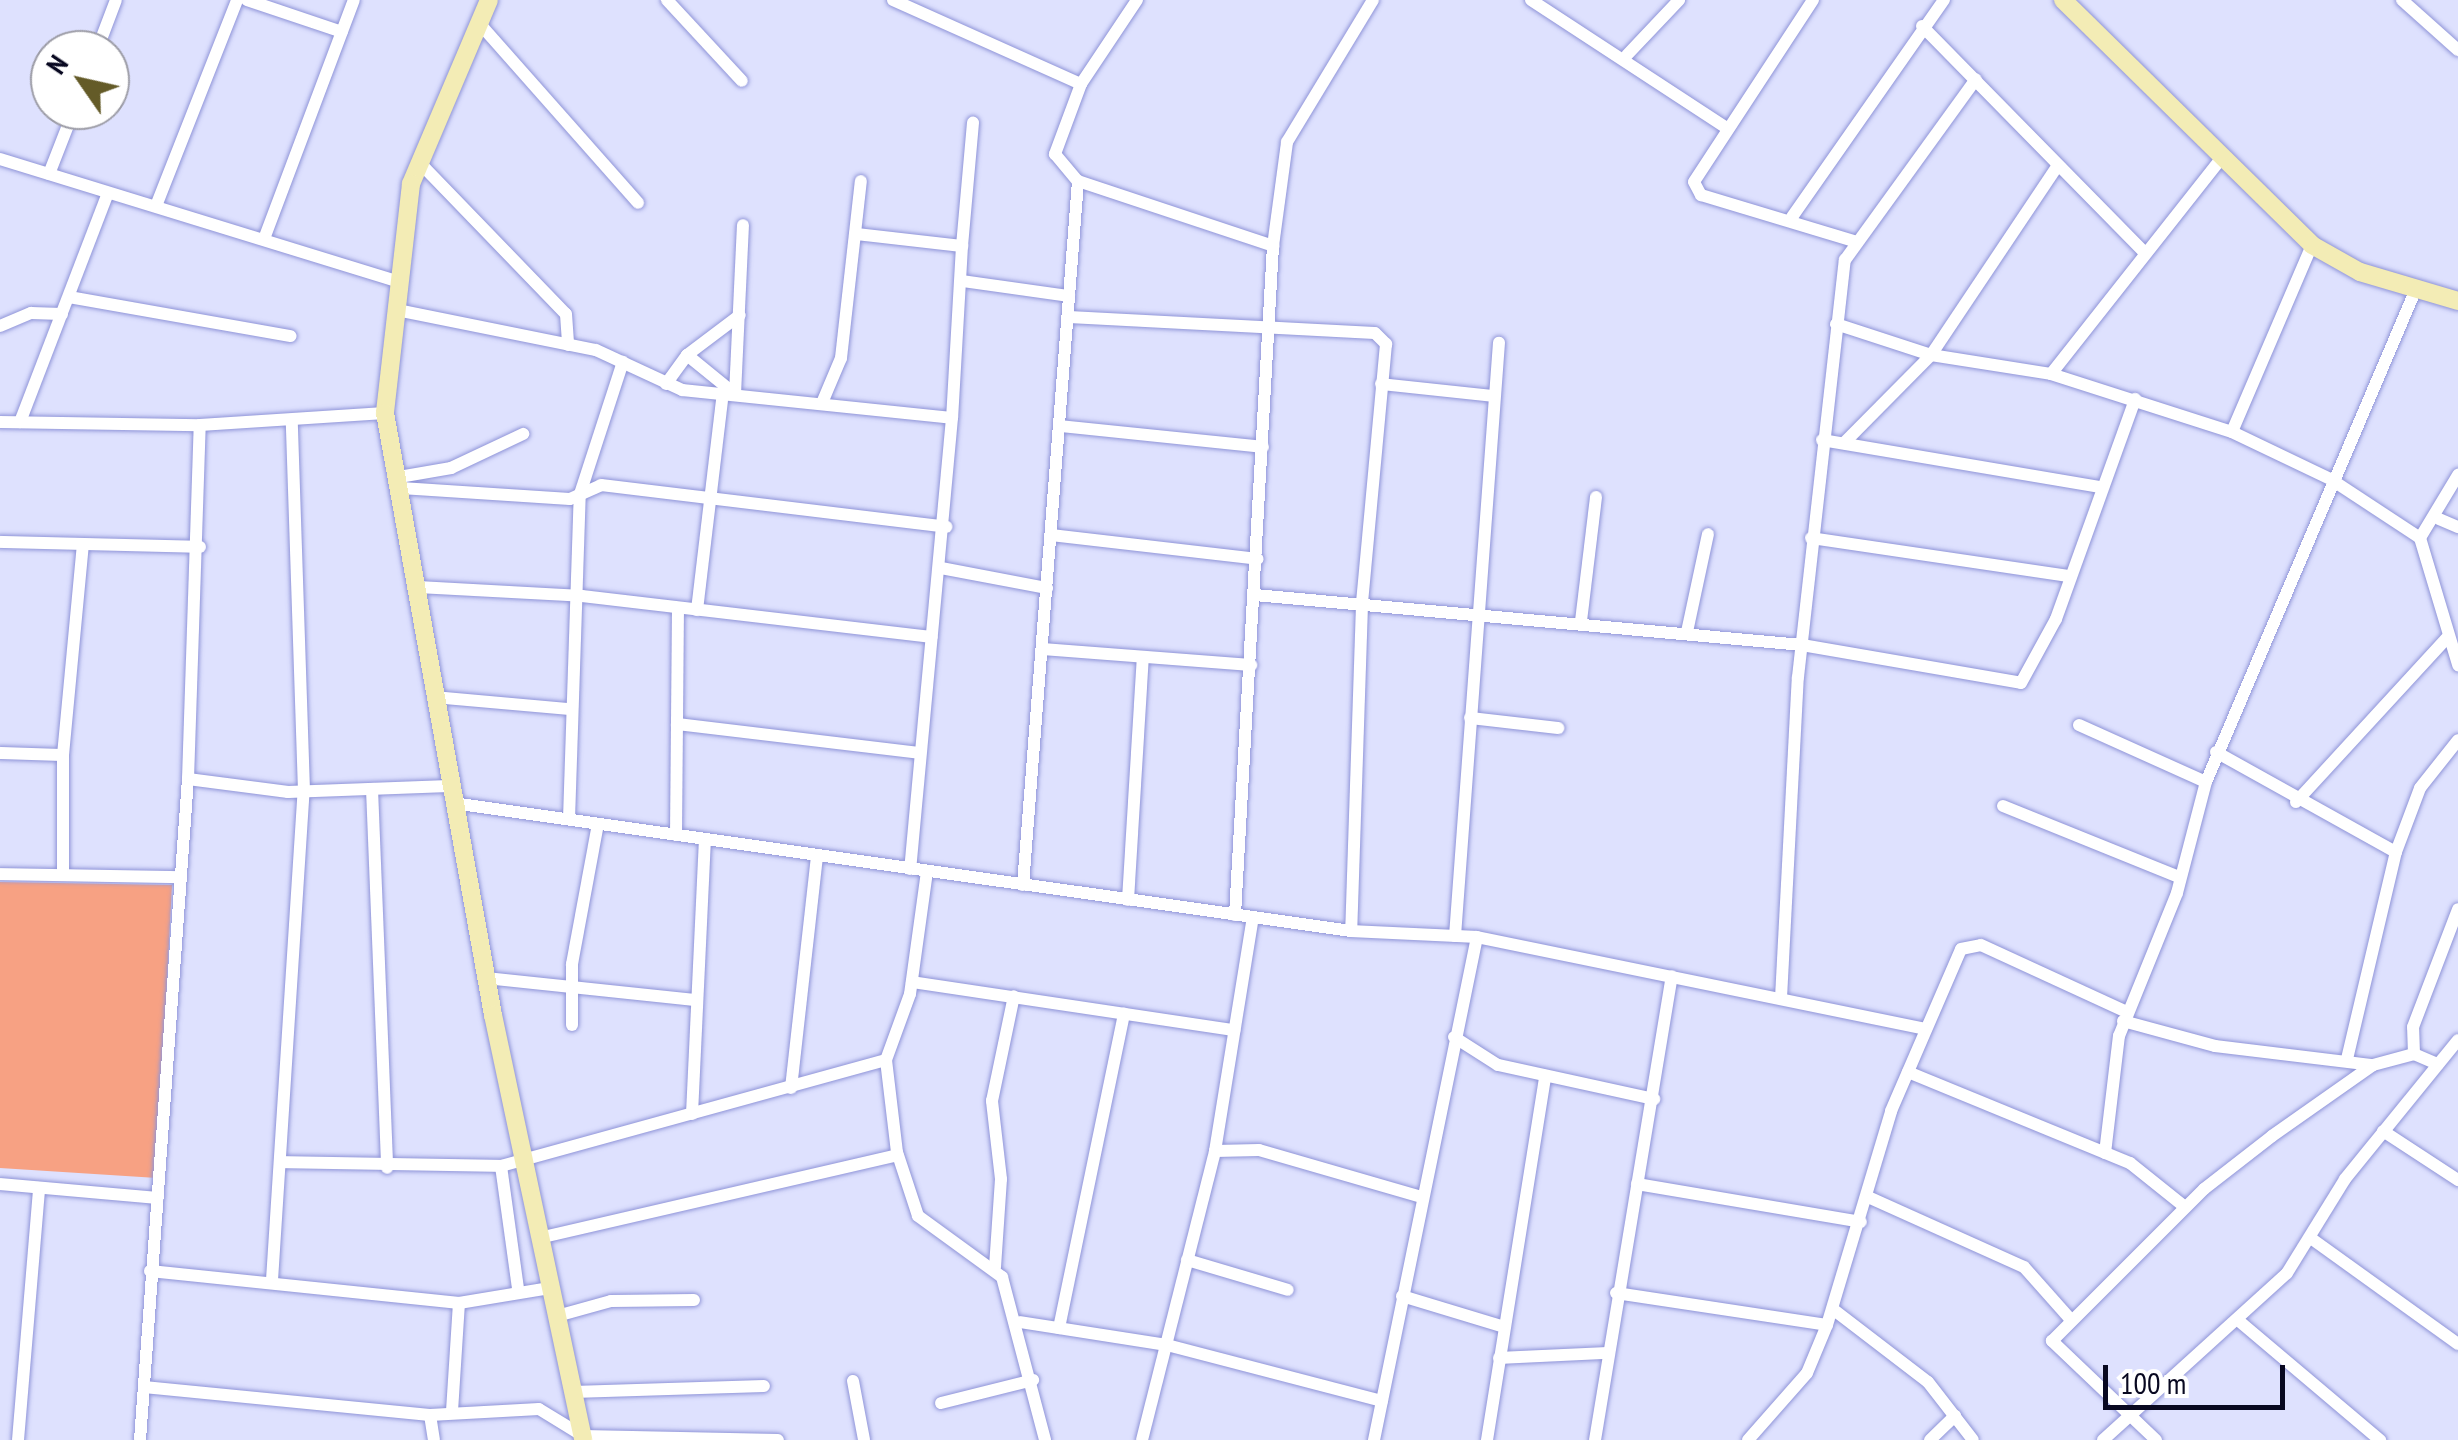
<!DOCTYPE html>
<html>
<head>
<meta charset="utf-8">
<style>
  body { margin:0 }
  #map { position:relative; width:2458px; height:1440px; overflow:hidden; background:#dee1fe; font-family:"PT Sans Narrow",sans-serif }
  div>[style] { position:absolute }
  [style*='--x'] { left:calc(var(--x)*1px); top:calc(var(--y)*1px); width:calc(var(--w)*1px); rotate:calc(var(--a)*1deg) }
  .green>* { inset:0; background:#f7a183 }
  .roads { filter:drop-shadow(0 0 2px #8f94d8) drop-shadow(0 0 2px #8f94d8) }
  .street>* { height:12px; margin:-6px; padding:0 6px; transform-origin:6px; border-radius:6px; background:#fff }
  .secondary>* { height:18px; margin:-9px; padding:0 9px; transform-origin:9px; border-radius:9px; background:#f3ecb5 }
  span { translate:-50% -50%; white-space:nowrap; text-align:center; line-height:1.15; -webkit-text-stroke:10px #fff; paint-order:stroke }
  .north { position:absolute; left:30px; top:30px; width:100px; height:100px; box-sizing:border-box; background:#fff; border:2px solid #9c9ca6; border-radius:50%; rotate:304deg; font-size:28px; font-weight:700; line-height:40px; text-align:center; color:#080820 }
  .north::after { content:''; display:block; margin:auto; width:35px; height:45px; background:#645b28; clip-path:polygon(50% 0,100% 100%,50% 72%,0 100%) }
  .scale { position:absolute; left:2103px; top:1365px; width:182px; height:45px; box-sizing:border-box; border:5px solid #080820; border-top:0; padding-left:12px; font-size:30px; line-height:35px; white-space:nowrap; color:#080820; -webkit-text-stroke:8px #fff; paint-order:stroke }
</style>
</head>
<body>
<div id="map">
  <div class="green">
    <div style="clip-path:polygon(0 882px,172px 885px,157px 1178px,0 1168px)"></div>
  </div>
  <div class="roads">
    <div class="street">
      <div style="--x:247;--y:0;--w:100;--a:18.6"></div>
      <div style="--x:667;--y:0;--w:110;--a:47.2"></div>
      <div style="--x:893;--y:0;--w:206;--a:24.1"></div>
      <div style="--x:1137;--y:0;--w:101;--a:123.7"></div>
      <div style="--x:1081;--y:84;--w:75;--a:110.4"></div>
      <div style="--x:1055;--y:154;--w:35;--a:50"></div>
      <div style="--x:1078;--y:181;--w:206;--a:18.4"></div>
      <div style="--x:1531;--y:0;--w:232;--a:33.2"></div>
      <div style="--x:1813;--y:0;--w:217;--a:123.2"></div>
      <div style="--x:1694;--y:182;--w:15;--a:62"></div>
      <div style="--x:1701;--y:195;--w:163;--a:16.8"></div>
      <div style="--x:2402;--y:0;--w:75;--a:41.8"></div>
      <div style="--x:479;--y:23;--w:240;--a:48.5"></div>
      <div style="--x:1922;--y:26;--w:315;--a:45.5"></div>
      <div style="--x:97;--y:50;--w:53;--a:-69.2"></div>
      <div style="--x:1627;--y:55;--w:76;--a:-46.6"></div>
      <div style="--x:0;--y:159;--w:418;--a:17.1"></div>
      <div style="--x:419;--y:162;--w:211;--a:46"></div>
      <div style="--x:566;--y:314;--w:31;--a:86"></div>
      <div style="--x:49;--y:174;--w:69;--a:-68.7"></div>
      <div style="--x:156;--y:206;--w:221;--a:-68.5"></div>
      <div style="--x:1792;--y:217;--w:265;--a:-55"></div>
      <div style="--x:856;--y:234;--w:107;--a:6.5"></div>
      <div style="--x:962;--y:246;--w:172;--a:93.3"></div>
      <div style="--x:264;--y:239;--w:255;--a:-69.4"></div>
      <div style="--x:2312;--y:245;--w:203;--a:113.2"></div>
      <div style="--x:2232;--y:432;--w:111;--a:25.6"></div>
      <div style="--x:2332;--y:480;--w:105;--a:33.4"></div>
      <div style="--x:2420;--y:538;--w:133;--a:73.3"></div>
      <div style="--x:962;--y:246;--w:124;--a:-84.9"></div>
      <div style="--x:962;--y:281;--w:108;--a:8"></div>
      <div style="--x:69;--y:297;--w:225;--a:10"></div>
      <div style="--x:397;--y:310;--w:203;--a:11.4"></div>
      <div style="--x:596;--y:350;--w:95;--a:24.9"></div>
      <div style="--x:682;--y:390;--w:271;--a:5.9"></div>
      <div style="--x:952;--y:418;--w:453;--a:95.3"></div>
      <div style="--x:1069;--y:317;--w:306;--a:3"></div>
      <div style="--x:1375;--y:333;--w:16;--a:45"></div>
      <div style="--x:1386;--y:344;--w:262;--a:95.3"></div>
      <div style="--x:1362;--y:605;--w:326;--a:91.9"></div>
      <div style="--x:1836;--y:324;--w:100;--a:18.1"></div>
      <div style="--x:1931;--y:355;--w:121;--a:9"></div>
      <div style="--x:2051;--y:374;--w:190;--a:17.8"></div>
      <div style="--x:0;--y:326;--w:34;--a:-23"></div>
      <div style="--x:31;--y:313;--w:31;--a:2"></div>
      <div style="--x:687;--y:355;--w:62;--a:39.1"></div>
      <div style="--x:2051;--y:374;--w:273;--a:-51.7"></div>
      <div style="--x:666;--y:384;--w:36;--a:-54"></div>
      <div style="--x:687;--y:355;--w:66;--a:-37"></div>
      <div style="--x:1381;--y:384;--w:113;--a:6.1"></div>
      <div style="--x:735;--y:394;--w:169;--a:-87.3"></div>
      <div style="--x:822;--y:403;--w:49;--a:-67.1"></div>
      <div style="--x:841;--y:358;--w:178;--a:-83.6"></div>
      <div style="--x:0;--y:422;--w:200;--a:0.9"></div>
      <div style="--x:200;--y:425;--w:185;--a:-3.7"></div>
      <div style="--x:20;--y:422;--w:243;--a:-69"></div>
      <div style="--x:1060;--y:426;--w:204;--a:5.9"></div>
      <div style="--x:1822;--y:440;--w:281;--a:9.6"></div>
      <div style="--x:1844;--y:443;--w:124;--a:-45.3"></div>
      <div style="--x:1931;--y:355;--w:226;--a:-56.2"></div>
      <div style="--x:399;--y:477;--w:53;--a:-9.8"></div>
      <div style="--x:451;--y:468;--w:80;--a:-25.3"></div>
      <div style="--x:401;--y:488;--w:169;--a:3.7"></div>
      <div style="--x:570;--y:499;--w:34;--a:-24"></div>
      <div style="--x:601;--y:485;--w:348;--a:6.9"></div>
      <div style="--x:2439;--y:519;--w:21;--a:23"></div>
      <div style="--x:1051;--y:535;--w:208;--a:6.6"></div>
      <div style="--x:1811;--y:538;--w:261;--a:8.4"></div>
      <div style="--x:2420;--y:538;--w:74;--a:-58.9"></div>
      <div style="--x:0;--y:542;--w:200;--a:1.4"></div>
      <div style="--x:941;--y:568;--w:108;--a:10.7"></div>
      <div style="--x:418;--y:587;--w:164;--a:3.1"></div>
      <div style="--x:582;--y:596;--w:352;--a:6.7"></div>
      <div style="--x:1255;--y:595;--w:549;--a:5.22"></div>
      <div style="--x:1802;--y:645;--w:222;--a:9.8"></div>
      <div style="--x:2021;--y:683;--w:73;--a:-61.3"></div>
      <div style="--x:2056;--y:619;--w:234;--a:-70.2"></div>
      <div style="--x:697;--y:610;--w:219;--a:-83.2"></div>
      <div style="--x:1581;--y:621;--w:125;--a:-83.1"></div>
      <div style="--x:1687;--y:632;--w:100;--a:-77.9"></div>
      <div style="--x:1042;--y:649;--w:210;--a:4.4"></div>
      <div style="--x:434;--y:697;--w:136;--a:5.1"></div>
      <div style="--x:1470;--y:718;--w:89;--a:6.5"></div>
      <div style="--x:677;--y:724;--w:244;--a:6.8"></div>
      <div style="--x:2079;--y:725;--w:139;--a:24.2"></div>
      <div style="--x:2216;--y:752;--w:206;--a:29.1"></div>
      <div style="--x:0;--y:753;--w:63;--a:1.8"></div>
      <div style="--x:188;--y:779;--w:101;--a:7.4"></div>
      <div style="--x:288;--y:792;--w:161;--a:-2.1"></div>
      <div style="--x:372;--y:789;--w:379;--a:87.7"></div>
      <div style="--x:2296;--y:802;--w:223;--a:-47.4"></div>
      <div style="--x:453;--y:803;--w:907;--a:8.11"></div>
      <div style="--x:1351;--y:931;--w:126;--a:2.7"></div>
      <div style="--x:1477;--y:937;--w:454;--a:11.6"></div>
      <div style="--x:2003;--y:806;--w:190;--a:22"></div>
      <div style="--x:569;--y:819;--w:325;--a:-88.1"></div>
      <div style="--x:580;--y:494;--w:139;--a:-72"></div>
      <div style="--x:676;--y:835;--w:226;--a:-89.5"></div>
      <div style="--x:0;--y:874;--w:178;--a:1"></div>
      <div style="--x:63;--y:875;--w:120;--a:-90"></div>
      <div style="--x:63;--y:755;--w:212;--a:-84.6"></div>
      <div style="--x:1023;--y:885;--w:706;--a:-85.53"></div>
      <div style="--x:1128;--y:900;--w:243;--a:-86.5"></div>
      <div style="--x:1235;--y:915;--w:670;--a:-86.75"></div>
      <div style="--x:1273;--y:246;--w:105;--a:-82.3"></div>
      <div style="--x:1287;--y:142;--w:166;--a:-58.8"></div>
      <div style="--x:1455;--y:936;--w:595;--a:-85.76"></div>
      <div style="--x:486;--y:978;--w:210;--a:6"></div>
      <div style="--x:912;--y:982;--w:326;--a:8.5"></div>
      <div style="--x:1781;--y:998;--w:321;--a:-87"></div>
      <div style="--x:1798;--y:677;--w:420;--a:-83.6"></div>
      <div style="--x:1845;--y:260;--w:223;--a:-54.1"></div>
      <div style="--x:2123;--y:1021;--w:95;--a:15.2"></div>
      <div style="--x:2215;--y:1046;--w:159;--a:6.9"></div>
      <div style="--x:572;--y:1025;--w:61;--a:-90"></div>
      <div style="--x:572;--y:964;--w:142;--a:-79.5"></div>
      <div style="--x:1454;--y:1037;--w:52;--a:32.5"></div>
      <div style="--x:1498;--y:1065;--w:160;--a:12.3"></div>
      <div style="--x:2414;--y:1054;--w:27;--a:-92"></div>
      <div style="--x:2413;--y:1027;--w:126;--a:-69.1"></div>
      <div style="--x:2347;--y:1059;--w:213;--a:-76.7"></div>
      <div style="--x:2396;--y:852;--w:68;--a:-69.4"></div>
      <div style="--x:2420;--y:788;--w:61;--a:-51.6"></div>
      <div style="--x:886;--y:1060;--w:93;--a:83.2"></div>
      <div style="--x:897;--y:1152;--w:67;--a:71.8"></div>
      <div style="--x:918;--y:1216;--w:104;--a:36"></div>
      <div style="--x:1002;--y:1277;--w:169;--a:75.2"></div>
      <div style="--x:1908;--y:1072;--w:240;--a:22.3"></div>
      <div style="--x:2130;--y:1163;--w:70;--a:38.7"></div>
      <div style="--x:791;--y:1088;--w:234;--a:-83.6"></div>
      <div style="--x:692;--y:1114;--w:275;--a:-87.3"></div>
      <div style="--x:2383;--y:1131;--w:90;--a:33.2"></div>
      <div style="--x:1215;--y:1151;--w:44;--a:-1.3"></div>
      <div style="--x:1259;--y:1150;--w:170;--a:16.1"></div>
      <div style="--x:2105;--y:1153;--w:118;--a:-83.2"></div>
      <div style="--x:2119;--y:1036;--w:154;--a:-67.9"></div>
      <div style="--x:2177;--y:893;--w:115;--a:-75.4"></div>
      <div style="--x:2206;--y:782;--w:536;--a:-66.93"></div>
      <div style="--x:281;--y:1162;--w:220;--a:1"></div>
      <div style="--x:501;--y:1166;--w:399;--a:-15.4"></div>
      <div style="--x:886;--y:1060;--w:70;--a:-70"></div>
      <div style="--x:910;--y:994;--w:124;--a:-82.1"></div>
      <div style="--x:501;--y:1166;--w:124;--a:82.1"></div>
      <div style="--x:0;--y:1184;--w:158;--a:5.1"></div>
      <div style="--x:1637;--y:1184;--w:227;--a:9.6"></div>
      <div style="--x:1868;--y:1197;--w:171;--a:24.2"></div>
      <div style="--x:2024;--y:1267;--w:71;--a:48.4"></div>
      <div style="--x:539;--y:1238;--w:368;--a:-13"></div>
      <div style="--x:2312;--y:1239;--w:180;--a:35.7"></div>
      <div style="--x:1187;--y:1260;--w:105;--a:16.5"></div>
      <div style="--x:995;--y:1267;--w:88;--a:-86.1"></div>
      <div style="--x:1001;--y:1179;--w:79;--a:-96.6"></div>
      <div style="--x:992;--y:1101;--w:107;--a:-78.2"></div>
      <div style="--x:150;--y:1271;--w:311;--a:5.9"></div>
      <div style="--x:459;--y:1303;--w:92;--a:-9.4"></div>
      <div style="--x:272;--y:1280;--w:490;--a:-86.3"></div>
      <div style="--x:304;--y:791;--w:371;--a:-91.9"></div>
      <div style="--x:1616;--y:1293;--w:213;--a:8.6"></div>
      <div style="--x:1402;--y:1296;--w:107;--a:16.9"></div>
      <div style="--x:1834;--y:1310;--w:118;--a:37.5"></div>
      <div style="--x:1928;--y:1382;--w:73;--a:52.2"></div>
      <div style="--x:557;--y:1316;--w:56;--a:-15.5"></div>
      <div style="--x:611;--y:1301;--w:83;--a:-0.7"></div>
      <div style="--x:2239;--y:1321;--w:185;--a:40.2"></div>
      <div style="--x:1020;--y:1322;--w:149;--a:8.9"></div>
      <div style="--x:1167;--y:1345;--w:222;--a:14.6"></div>
      <div style="--x:1059;--y:1328;--w:321;--a:-78.3"></div>
      <div style="--x:1499;--y:1358;--w:108;--a:-2.7"></div>
      <div style="--x:853;--y:1381;--w:60;--a:79.4"></div>
      <div style="--x:144;--y:1387;--w:287;--a:5.6"></div>
      <div style="--x:430;--y:1415;--w:109;--a:-3.2"></div>
      <div style="--x:539;--y:1409;--w:52;--a:31.5"></div>
      <div style="--x:583;--y:1436;--w:195;--a:1.2"></div>
      <div style="--x:573;--y:1392;--w:191;--a:-1.8"></div>
      <div style="--x:941;--y:1403;--w:95;--a:-14"></div>
      <div style="--x:452;--y:1411;--w:108;--a:-86.3"></div>
      <div style="--x:430;--y:1415;--w:25;--a:81"></div>
      <div style="--x:18;--y:1440;--w:253;--a:-85.2"></div>
      <div style="--x:140;--y:1440;--w:663;--a:-85.85"></div>
      <div style="--x:188;--y:779;--w:354;--a:-88.1"></div>
      <div style="--x:1142;--y:1440;--w:298;--a:-75.8"></div>
      <div style="--x:1215;--y:1151;--w:237;--a:-80.8"></div>
      <div style="--x:1374;--y:1440;--w:513;--a:-78.43"></div>
      <div style="--x:1487;--y:1440;--w:367;--a:-80.9"></div>
      <div style="--x:1595;--y:1440;--w:470;--a:-80.6"></div>
      <div style="--x:1748;--y:1440;--w:89;--a:-48.6"></div>
      <div style="--x:1807;--y:1373;--w:52;--a:-67.4"></div>
      <div style="--x:1827;--y:1325;--w:223;--a:-73.3"></div>
      <div style="--x:1891;--y:1111;--w:176;--a:-66.6"></div>
      <div style="--x:1961;--y:949;--w:20;--a:-11"></div>
      <div style="--x:1981;--y:945;--w:161;--a:24.7"></div>
      <div style="--x:1930;--y:1440;--w:35;--a:-44"></div>
      <div style="--x:2103;--y:1440;--w:248;--a:-42.2"></div>
      <div style="--x:2287;--y:1273;--w:110;--a:-58.3"></div>
      <div style="--x:2345;--y:1179;--w:179;--a:-50.9"></div>
      <div style="--x:2156;--y:1440;--w:144;--a:-136.4"></div>
      <div style="--x:2052;--y:1341;--w:215;--a:-45"></div>
      <div style="--x:2204;--y:1189;--w:86;--a:-37.9"></div>
      <div style="--x:2272;--y:1136;--w:123;--a:-35.1"></div>
      <div style="--x:2373;--y:1065;--w:42;--a:-15"></div>
      <div style="--x:2414;--y:1054;--w:26;--a:23"></div>
    </div>
    <div class="secondary">
      <div style="--x:489;--y:0;--w:200;--a:113"></div>
      <div style="--x:411;--y:184;--w:230;--a:96.5"></div>
      <div style="--x:385;--y:413;--w:612;--a:79.83"></div>
      <div style="--x:493;--y:1015;--w:434;--a:78"></div>
      <div style="--x:2063;--y:0;--w:349;--a:44.5"></div>
      <div style="--x:2312;--y:245;--w:55;--a:29.4"></div>
      <div style="--x:2360;--y:272;--w:102;--a:16.5"></div>
    </div>
  </div>
  <div class="north">N</div>
  <div class="scale">100 m</div>
</div>
</body>
</html>
